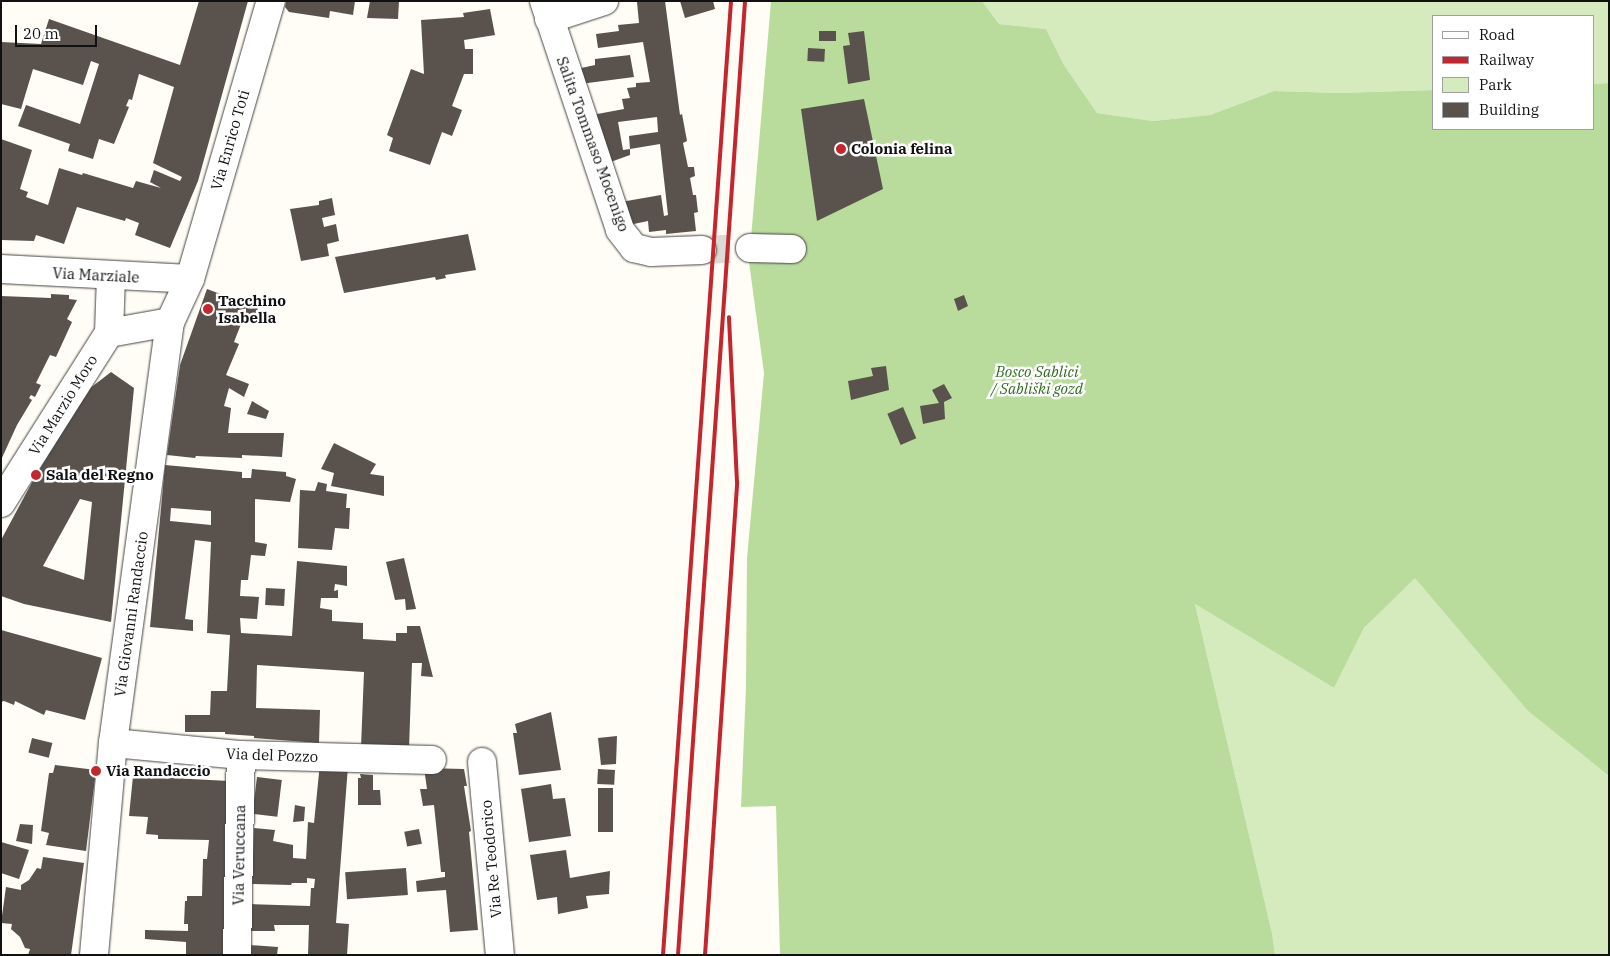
<!DOCTYPE html>
<meta charset="utf-8">
<style>
body{margin:0}
#map{position:relative;width:1610px;height:956px;overflow:hidden;background:#fffdf5;font-family:"IBM Plex Serif",serif}
div>[style]{position:absolute}
.green>*{inset:0;background:#d5ebbd}
.forest>*{inset:0;background:#b9dc9c}
.building>*{inset:0;background:#5a524d;transform-origin:0 0}
.minor-tunnel>*{height:28px;margin-top:-14px;transform-origin:0;background:repeating-linear-gradient(90deg,#dbdad3 0 28px,transparent 0 42px)}
.roads{filter:drop-shadow(0 0 1px #444) drop-shadow(0 0 1px #444)}
.minor>*{height:28px;margin:-14px;padding:0 14px;transform-origin:14px;border-radius:14px;background:#fff}
.rail>*{height:4px;margin:-2px;padding:0 2px;transform-origin:2px;border-radius:2px;background:#c4262e}
.dots>*{width:14px;height:14px;translate:-50% -50%;box-sizing:border-box;border:2px solid #fff;border-radius:50%}
span{translate:-50% -50%;white-space:nowrap;text-align:center;line-height:1.15;-webkit-text-stroke:5px #fff;paint-order:stroke}
.street-label{font-size:15px;color:#111}
.poi-label{font-size:15px;color:#111;font-weight:700}
.left{translate:0 -50%;text-align:left}
.park-label{font-size:15px;color:#2f6b1f;font-style:italic}
.frame{position:absolute;inset:0;border:2px solid #111;pointer-events:none}
.legend{position:absolute;left:1432px;top:15px;width:162px;height:115px;box-sizing:border-box;background:#fff;border:1px solid #a0a0a0;margin:0;padding:6px 9px;list-style:none;font-size:15px;color:#111}
.legend li{display:flex;align-items:center;gap:10px;height:25px}
.legend b{width:25px;border:1px solid #a0a0a0}
.scale{position:absolute;left:15px;top:25px;width:82px;height:22px;box-sizing:border-box;border:2px solid #111;border-top:0;padding-left:6px;font-size:15px;line-height:18px;white-space:nowrap;color:#111;-webkit-text-stroke:4px #fff;paint-order:stroke}
</style>
<div id="map">
<div class="green">
<i style="clip-path:polygon(982px 1px,1609px 1px,1609px 83px,1594px 84px,1594px 16px,1434px 16px,1434px 90px,1340px 93px,1274px 91px,1210px 115px,1153px 121px,1097px 113px,1064px 65px,1046px 29px,999px 24px)"></i>
<i style="clip-path:polygon(1415px 577px,1528px 711px,1609px 776px,1609px 955px,1275px 955px,1272px 933px,1195px 604px,1334px 688px,1364px 628px)"></i>
</div>
<div class="forest">
<i style="clip-path:polygon(771px 1px,982px 1px,999px 24px,1046px 29px,1064px 65px,1097px 113px,1153px 121px,1210px 115px,1274px 91px,1340px 93px,1434px 90px,1434px 129px,1594px 129px,1594px 84px,1609px 83px,1609px 776px,1528px 711px,1415px 578px,1364px 628px,1334px 688px,1195px 604px,1272px 933px,1275px 955px,780px 955px,776px 806px,741px 807px,746px 687px,747px 558px,764px 373px,749px 262px)"></i>
</div>
<div class="building">
<i style="clip-path:polygon(199px 1px,248px 1px,198px 181px,170px 248px,135px 235px,139px 223px,126px 218px,125px 221px,77px 207px,64px 244px,36px 235px,34px 241px,1px 240px,1px 139px,32px 150px,20px 189px,28px 192px,26px 197px,48px 205px,59px 168px,82px 175px,83px 173px,133px 188px,136px 181px,161px 188px,150px 182px,154px 170px,180px 181px,182px 177px,153px 163px,174px 87px,139px 74px,132px 100px,129px 99px,126px 106px,129px 107px,114px 144px,99px 139px,93px 159px,68px 151px,70px 144px,18px 126px,26px 105px,80px 124px,99px 64px,91px 61px,83px 85px,33px 69px,21px 109px,1px 104px,1px 42px,41px 44px,49px 19px,180px 65px)"></i>
<i style="clip-path:polygon(286px 1px,355px 1px,353px 15px,330px 11px,329px 18px,289px 12px,285px 7px)"></i>
<i style="clip-path:polygon(370px 1px,399px 1px,398px 19px,367px 18px)"></i>
<i style="clip-path:polygon(665px 1px,680px 115px,682px 114px,687px 141px,683px 143px,688px 167px,694px 167px,695px 176px,690px 178px,693px 195px,696px 195px,698px 212px,694px 213px,696px 231px,666px 234px,666px 230px,649px 232px,648px 221px,624px 226px,615px 203px,661px 195px,664px 216px,668px 215px,660px 144px,630px 149px,629px 136px,658px 132px,657px 117px,618px 122px,623px 150px,630px 149px,630px 155px,605px 164px,592px 115px,624px 109px,622px 99px,630px 98px,627px 88px,636px 87px,636px 83px,650px 82px,643px 42px,598px 48px,596px 34px,619px 31px,618px 25px,639px 23px,637px 2px)"></i>
<i style="clip-path:polygon(680px 1px,713px 1px,715px 9px,685px 18px)"></i>
<i style="clip-path:polygon(490px 9px,495px 35px,464px 40px,465px 49px,473px 49px,473px 74px,464px 74px,452px 106px,462px 110px,452px 136px,442px 132px,430px 165px,389px 151px,393px 138px,387px 135px,411px 69px,424px 74px,421px 20px,464px 17px,463px 13px)"></i>
<i style="left:819px;top:31px;width:17px;height:10px"></i>
<i style="clip-path:polygon(864px 31px,870px 80px,848px 84px,843px 46px,850px 45px,848px 33px)"></i>
<i style="left:808px;top:48px;width:17px;height:13px;rotate:3deg"></i>
<i style="clip-path:polygon(630px 55px,634px 77px,580px 84px,577px 69px,595px 65px,595px 59px)"></i>
<i style="clip-path:polygon(864px 99px,883px 189px,817px 221px,801px 109px)"></i>
<i style="clip-path:polygon(332px 198px,335px 215px,322px 218px,324px 227px,336px 224px,339px 241px,327px 244px,329px 256px,301px 261px,290px 209px,319px 205px,319px 201px)"></i>
<i style="clip-path:polygon(468px 234px,476px 270px,445px 275px,446px 278px,436px 280px,435px 277px,344px 293px,335px 257px)"></i>
<i style="clip-path:polygon(207px 289px,258px 308px,253px 323px,243px 319px,234px 342px,239px 344px,226px 375px,249px 384px,244px 397px,229px 388px,224px 406px,231px 408px,228px 433px,284px 433px,282px 457px,242px 455px,242px 458px,196px 456px,195px 458px,167px 455px,180px 365px)"></i>
<i style="clip-path:polygon(51px 294px,69px 295px,69px 299px,77px 300px,67px 319px,72px 322px,56px 357px,50px 355px,36px 383px,41px 385px,35px 397px,31px 395px,29px 398px,32px 400px,17px 425px,1px 460px,1px 296px,51px 298px)"></i>
<i style="clip-path:polygon(964px 295px,968px 306px,958px 311px,954px 299px)"></i>
<i style="clip-path:polygon(886px 366px,889px 390px,851px 400px,848px 381px,873px 376px,871px 368px)"></i>
<i style="clip-path:polygon(evenodd,111px 372px,134px 388px,111px 622px,24px 604px,1px 596px,1px 540px,36px 475px,89px 389px,111px 372px,80px 499px,92px 502px,84px 580px,43px 566px,80px 499px)"></i>
<i style="clip-path:polygon(944px 384px,952px 398px,944px 402px,945px 419px,923px 424px,920px 406px,939px 403px,932px 390px)"></i>
<i style="clip-path:polygon(252px 401px,269px 411px,266px 419px,247px 414px)"></i>
<i style="left:903px;top:407px;width:34px;height:17px;rotate:67deg"></i>
<i style="clip-path:polygon(334px 443px,376px 464px,370px 474px,384px 476px,384px 496px,331px 486px,334px 473px,321px 469px)"></i>
<i style="clip-path:polygon(evenodd,165px 465px,242px 472px,242px 478px,251px 478px,252px 469px,286px 472px,286px 476px,296px 479px,290px 502px,255px 499px,255px 542px,267px 544px,265px 556px,251px 555px,248px 580px,241px 580px,240px 596px,259px 597px,257px 619px,240px 618px,241px 633px,292px 636px,297px 561px,347px 566px,347px 586px,335px 584px,334px 591px,338px 590px,338px 598px,321px 598px,320px 608px,332px 610px,332px 621px,363px 623px,363px 639px,396px 641px,396px 633px,407px 633px,407px 626px,420px 626px,433px 677px,421px 676px,422px 663px,412px 663px,409px 749px,361px 747px,364px 672px,257px 665px,256px 708px,320px 710px,319px 743px,254px 738px,254px 736px,225px 734px,225px 732px,185px 732px,185px 715px,210px 715px,211px 691px,227px 691px,230px 635px,207px 633px,211px 542px,195px 540px,185px 619px,193px 620px,193px 631px,150px 627px,165px 465px,171px 508px,211px 511px,211px 525px,170px 521px,171px 508px)"></i>
<i style="clip-path:polygon(318px 482px,327px 484px,326px 491px,347px 494px,346px 508px,350px 508px,349px 529px,335px 528px,332px 550px,298px 548px,300px 490px,315px 491px)"></i>
<i style="clip-path:polygon(404px 558px,416px 609px,406px 610px,405px 599px,395px 600px,386px 562px)"></i>
<i style="left:266px;top:588px;width:19px;height:17px;rotate:3deg"></i>
<i style="clip-path:polygon(1px 630px,102px 658px,85px 720px,46px 710px,44px 715px,15px 701px,14px 705px,4px 701px,1px 702px)"></i>
<i style="clip-path:polygon(551px 712px,561px 770px,519px 775px,513px 733px,517px 733px,515px 724px)"></i>
<i style="clip-path:polygon(617px 736px,616px 764px,601px 765px,598px 738px)"></i>
<i style="left:32px;top:738px;width:21px;height:15px;rotate:14deg"></i>
<i style="clip-path:polygon(320px 763px,348px 766px,336px 923px,349px 924px,347px 955px,308px 955px,309px 925px,274px 925px,275px 931px,251px 931px,250px 904px,310px 906px,311px 888px,314px 888px,315px 879px,307px 878px,307px 883px,292px 883px,291px 885px,252px 884px,254px 828px,275px 830px,273px 841px,293px 845px,293px 858px,306px 859px,308px 822px,314px 823px)"></i>
<i style="clip-path:polygon(55px 765px,96px 770px,86px 851px,46px 845px,49px 833px,41px 831px,49px 773px,53px 773px)"></i>
<i style="clip-path:polygon(424px 768px,464px 769px,467px 786px,464px 786px,471px 831px,469px 832px,478px 930px,450px 932px,446px 890px,417px 892px,416px 881px,445px 877px,445px 872px,441px 872px,434px 805px,423px 806px,420px 789px,427px 789px)"></i>
<i style="left:598px;top:769px;width:17px;height:15px;rotate:3deg"></i>
<i style="clip-path:polygon(360px 774px,373px 775px,373px 790px,380px 790px,381px 805px,358px 805px,358px 778px,361px 778px)"></i>
<i style="clip-path:polygon(133px 776px,229px 781px,228px 955px,186px 955px,186px 942px,145px 939px,145px 930px,188px 931px,188px 924px,184px 924px,185px 901px,187px 901px,187px 896px,202px 896px,203px 859px,207px 859px,209px 840px,158px 839px,158px 835px,146px 834px,148px 817px,129px 816px)"></i>
<i style="left:257px;top:777px;width:25px;height:37px;rotate:7deg"></i>
<i style="clip-path:polygon(551px 784px,553px 799px,565px 798px,571px 836px,529px 842px,521px 789px)"></i>
<i style="left:598px;top:788px;width:15px;height:44px"></i>
<i style="clip-path:polygon(295px 805px,305px 807px,304px 821px,293px 822px)"></i>
<i style="clip-path:polygon(20px 824px,33px 825px,32px 844px,16px 841px)"></i>
<i style="left:419px;top:829px;width:15px;height:15px;rotate:79deg"></i>
<i style="clip-path:polygon(1px 842px,29px 850px,19px 879px,1px 873px)"></i>
<i style="clip-path:polygon(566px 850px,570px 878px,610px 871px,609px 894px,586px 896px,588px 908px,558px 914px,557px 897px,537px 900px,530px 855px)"></i>
<i style="clip-path:polygon(43px 857px,84px 863px,71px 955px,28px 955px,30px 949px,25px 948px,20px 937px,11px 929px,12px 924px,1px 923px,6px 887px,21px 890px,21px 885px,29px 880px,37px 868px,41px 869px)"></i>
<i style="left:406px;top:868px;width:27px;height:61px;rotate:86deg"></i>
<i style="clip-path:polygon(249px 945px,278px 947px,277px 955px,248px 955px)"></i>
</div>
<div class="minor-tunnel">
<i style="left:702px;top:250px;width:48px;rotate:-2.4deg"></i>
</div>
<div class="roads">
<div class="minor">
<i style="left:544px;top:1px;width:241px;rotate:71.6deg"></i>
<i style="left:620px;top:230px;width:23px;rotate:52deg"></i>
<i style="left:634px;top:248px;width:17px;rotate:13deg"></i>
<i style="left:651px;top:252px;width:51px;rotate:-2.2deg"></i>
<i style="left:549px;top:19px;width:58px;rotate:-18.1deg"></i>
<i style="left:750px;top:248px;width:42px;rotate:1.4deg"></i>
<i style="left:1px;top:269px;width:189px;rotate:3deg"></i>
<i style="left:109px;top:333px;width:57px;rotate:-88deg"></i>
<i style="left:1px;top:503px;width:201px;rotate:-57.6deg"></i>
<i style="left:109px;top:333px;width:62px;rotate:-10.2deg"></i>
<i style="left:113px;top:743px;width:129px;rotate:5.4deg"></i>
<i style="left:241px;top:755px;width:191px;rotate:1.5deg"></i>
<i style="left:482px;top:762px;width:194px;rotate:84.7deg"></i>
<i style="left:94px;top:955px;width:213px;rotate:-84.9deg"></i>
<i style="left:113px;top:743px;width:425px;rotate:-82.3deg"></i>
<i style="left:170px;top:322px;width:47px;rotate:-65.1deg"></i>
<i style="left:190px;top:279px;width:290px;rotate:-73.8deg"></i>
<i style="left:237px;top:955px;width:200px;rotate:-88.9deg"></i>
</div>
</div>
<div class="rail">
<i style="left:663px;top:955px;width:956px;rotate:-85.92deg"></i>
<i style="left:678px;top:955px;width:956px;rotate:-85.98deg"></i>
<i style="left:705px;top:955px;width:474px;rotate:-86.1deg"></i>
<i style="left:737px;top:482px;width:165px;rotate:-92.8deg"></i>
</div>
<div class="dots">
<i style="left:841px;top:149px;background:#c4262e"></i>
<i style="left:208px;top:309px;background:#c4262e"></i>
<i style="left:36px;top:475px;background:#c4262e"></i>
<i style="left:96px;top:771px;background:#c4262e"></i>
</div>
<div class="street-label">
<span style="left:230px;top:140px;rotate:-74deg">Via Enrico Toti</span>
<span style="left:593px;top:144px;rotate:70deg">Salita Tommaso Mocenigo</span>
<span style="left:96px;top:275px;rotate:3deg">Via Marziale</span>
<span style="left:63px;top:405px;rotate:-58deg">Via Marzio Moro</span>
<span style="left:131px;top:614px;rotate:-82deg">Via Giovanni Randaccio</span>
<span style="left:272px;top:755px;rotate:2deg">Via del Pozzo</span>
<span style="left:239px;top:855px;rotate:-89deg">Via Veruccana</span>
<span style="left:491px;top:859px;rotate:-95deg">Via Re Teodorico</span>
</div>
<div class="poi-label">
<span class="left" style="left:851px;top:149px">Colonia felina</span>
<span class="left" style="left:218px;top:309px">Tacchino<br>Isabella</span>
<span class="left" style="left:46px;top:475px">Sala del Regno</span>
<span class="left" style="left:106px;top:771px">Via Randaccio</span>
</div>
<div class="park-label">
<span style="left:1037px;top:380px">Bosco Sablici<br>/ Sabliški gozd</span>
</div>
<div class="frame"></div>
<ul class="legend">
<li><b style="height:6px;background:#fff"></b>Road</li>
<li><b style="height:6px;background:#c4262e"></b>Railway</li>
<li><b style="height:14px;background:#d5ebbd"></b>Park</li>
<li><b style="height:14px;background:#5a524d"></b>Building</li>
</ul>
<div class="scale">20 m</div>
</div>
